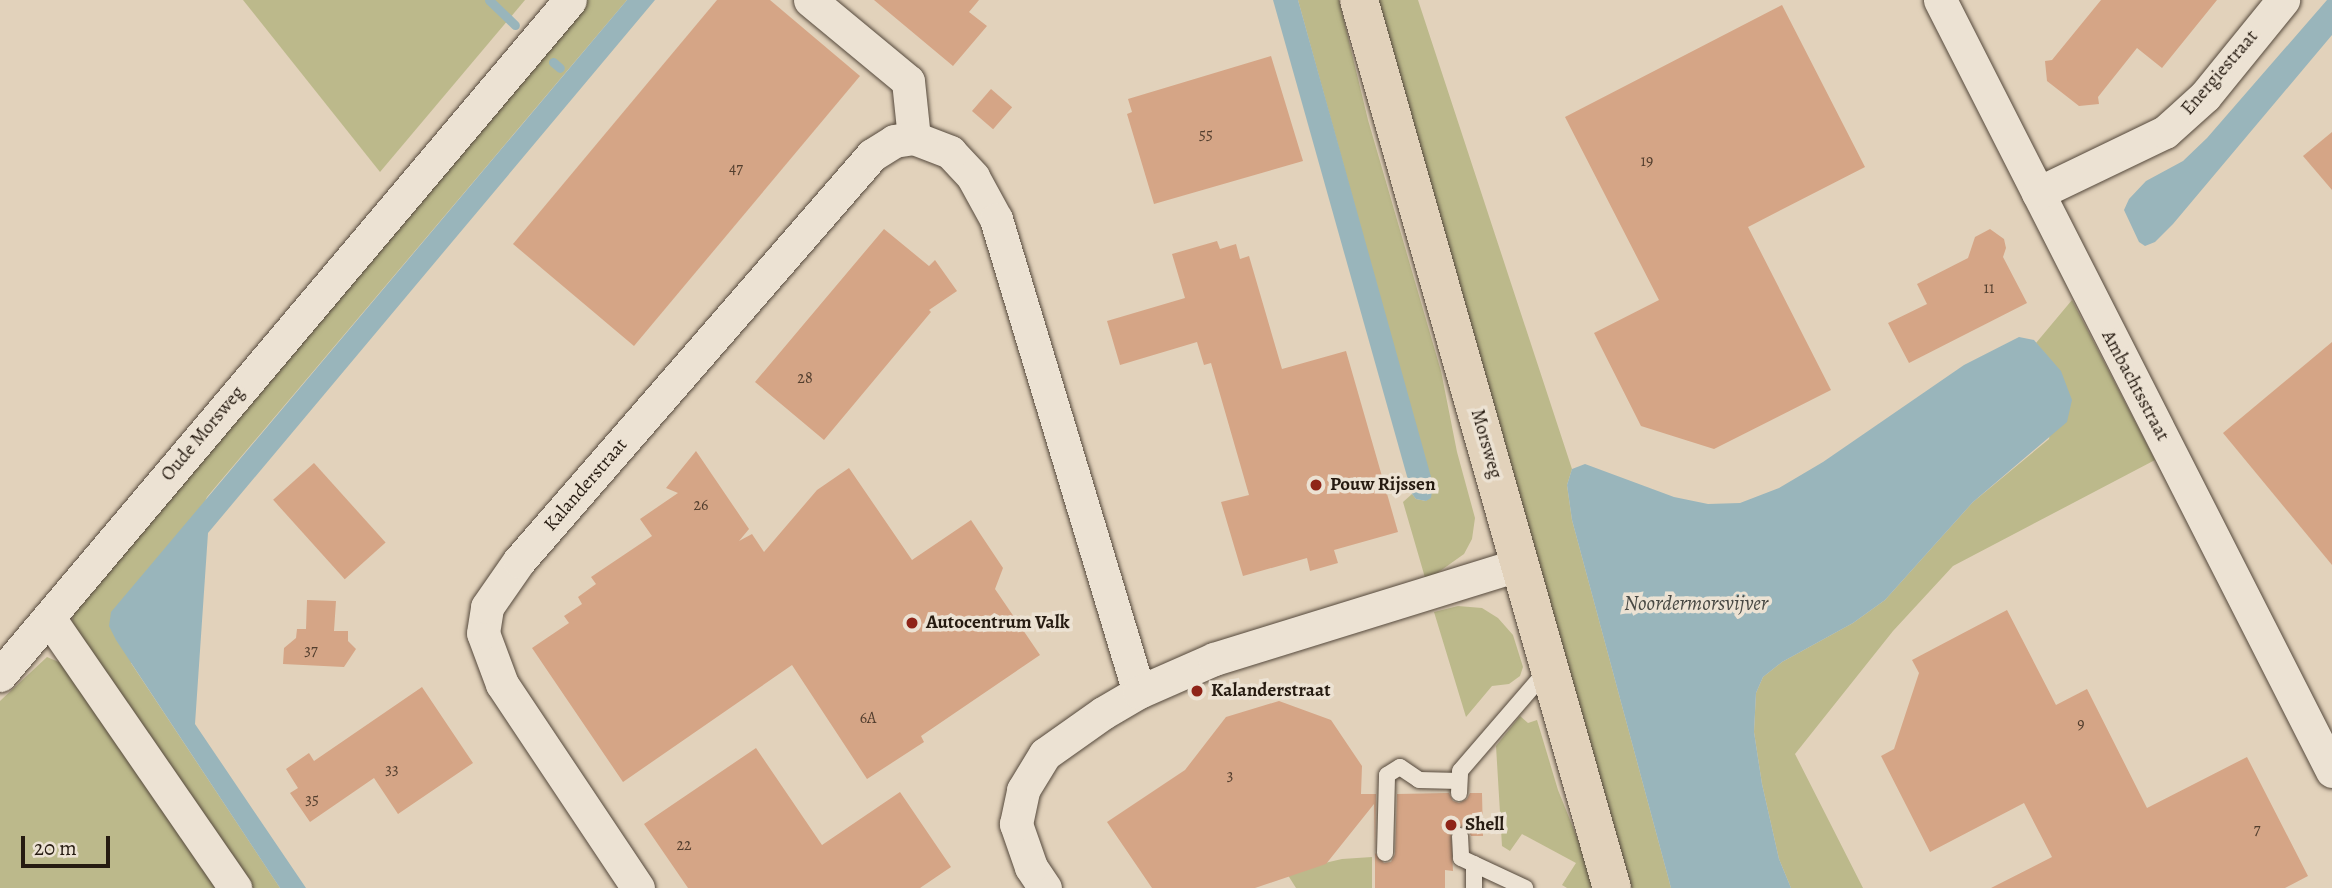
<!DOCTYPE html>
<style>
body{margin:0}
#map{position:relative;width:2332px;height:888px;overflow:hidden;background:#e2d2bb;font-family:Alegreya,serif}
div>[style]{position:absolute}
.green>*{inset:0;background:#bcb98b}
.water>*{inset:0;background:#99b5bb}
.stream>*{height:9px;margin:-4.5px;padding:0 4.5px;transform-origin:4.5px;border-radius:4.5px;background:#99b5bb}
.building>*{inset:0;background:#d5a586;transform-origin:0 0}
.roads{filter:drop-shadow(0 0 2px #55493c) drop-shadow(0 0 2px #55493c)}
.service>*{height:16px;margin:-8px;padding:0 8px;transform-origin:8px;border-radius:8px;background:#ece2d3}
.minor>*{height:33px;margin:-16.5px;padding:0 16.5px;transform-origin:16.5px;border-radius:16.5px;background:#ece2d3}
.primary>*{height:38px;margin:-19px;padding:0 19px;transform-origin:19px;border-radius:19px;background:#e2d2bb}
.dots>*{width:19px;height:19px;translate:-50% -50%;box-sizing:border-box;border:4px solid #ece2d3;border-radius:50%}
span{translate:-50% -50%;white-space:nowrap;text-align:center;line-height:1.15;-webkit-text-stroke:7px #ece2d3;paint-order:stroke}
.number-label{font-size:16px;color:#523e2e}
.number-label span{-webkit-text-stroke-width:0}
.street-label{font-size:19px;color:#261b11}
.poi-label{font-size:19px;color:#261b11;font-weight:700}
.left{translate:0 -50%;text-align:left}
.water-label{font-size:21px;color:#484944;font-style:italic}
.scale{position:absolute;left:21px;top:836px;width:89px;height:32px;box-sizing:border-box;border:4px solid #261b11;border-top:0;padding-left:9px;font-size:21px;line-height:24px;white-space:nowrap;color:#261b11;-webkit-text-stroke:5px #ece2d3;paint-order:stroke}
</style>
<div id="map">
<div class="green">
<i style="clip-path:polygon(243px 0,525px 0,380px 172px)"></i>
<i style="clip-path:polygon(582px 0,627px 0,207px 497px,131px 663px,280px 888px,243px 888px,72px 623px,75px 604px)"></i>
<i style="clip-path:polygon(1298px 0,1339px 0,1368px 120px,1441px 371px,1457px 452px,1475px 518px,1472px 539px,1464px 554px,1426px 581px,1403px 502px,1412px 494px,1416px 499px,1426px 501px,1433px 490px)"></i>
<i style="clip-path:polygon(1371px 0,1418px 0,1572px 469px,1567px 485px,1572px 520px,1671px 888px,1622px 888px)"></i>
<i style="clip-path:polygon(2072px 300px,2155px 460px,1953px 566px,1893px 631px,1795px 754px,1863px 888px,1791px 888px,1779px 859px,1762px 784px,1754px 732px,1756px 693px,1763px 677px,1782px 662px,1853px 623px,1885px 600px,1973px 502px,2049px 439px,2060px 371px,2036px 343px)"></i>
<i style="clip-path:polygon(1458px 606px,1482px 608px,1498px 618px,1513px 635px,1523px 667px,1520px 676px,1509px 684px,1492px 686px,1466px 717px,1434px 612px)"></i>
<i style="clip-path:polygon(47px 657px,61px 663px,219px 888px,0 888px,0 701px)"></i>
<i style="clip-path:polygon(1520px 716px,1528px 723px,1537px 720px,1558px 790px,1585px 857px,1592px 887px,1589px 888px,1567px 888px,1562px 885px,1576px 863px,1522px 834px,1510px 851px,1502px 846px,1496px 746px)"></i>
<i style="clip-path:polygon(1372px 857px,1372px 888px,1296px 888px,1286px 872px,1342px 859px)"></i>
</div>
<div class="water">
<i style="clip-path:polygon(627px 0,655px 0,208px 533px,195px 724px,306px 888px,280px 888px,116px 640px,109px 626px,111px 612px)"></i>
<i style="clip-path:polygon(1273px 0,1298px 0,1433px 484px,1431px 498px,1426px 501px,1416px 499px,1412px 494px)"></i>
<i style="clip-path:polygon(2327px 0,2332px 0,2332px 35px,2173px 224px,2155px 242px,2145px 246px,2139px 242px,2124px 210px,2129px 199px,2146px 181px,2183px 161px,2207px 138px)"></i>
<i style="clip-path:polygon(2019px 337px,2034px 340px,2061px 371px,2072px 400px,2067px 422px,1973px 502px,1885px 600px,1853px 623px,1782px 662px,1763px 677px,1756px 693px,1754px 732px,1762px 784px,1779px 859px,1791px 888px,1671px 888px,1572px 520px,1567px 485px,1572px 469px,1585px 464px,1674px 497px,1708px 504px,1740px 503px,1779px 488px,1823px 462px,1964px 365px)"></i>
</div>
<div class="stream">
<i style="left:489px;top:0;width:36px;rotate:44deg"></i>
<i style="left:553px;top:62px;width:9px;rotate:41deg"></i>
</div>
<div class="building">
<i style="clip-path:polygon(717px 0,770px 0,860px 76px,634px 346px,513px 244px)"></i>
<i style="clip-path:polygon(874px 0,979px 0,969px 12px,987px 26px,953px 66px)"></i>
<i style="clip-path:polygon(2101px 0,2217px 0,2162px 68px,2137px 48px,2098px 97px,2099px 104px,2079px 106px,2047px 81px,2045px 61px,2052px 60px)"></i>
<i style="clip-path:polygon(1782px 5px,1865px 167px,1748px 227px,1831px 390px,1714px 449px,1641px 426px,1594px 333px,1659px 300px,1565px 117px)"></i>
<i style="clip-path:polygon(1271px 56px,1303px 161px,1154px 204px,1127px 114px,1132px 112px,1128px 99px)"></i>
<i style="left:991px;top:89px;width:28px;height:29px;rotate:41deg"></i>
<i style="clip-path:polygon(2332px 132px,2332px 190px,2303px 156px)"></i>
<i style="clip-path:polygon(884px 229px,929px 266px,935px 260px,957px 291px,929px 310px,931px 312px,824px 440px,755px 382px)"></i>
<i style="clip-path:polygon(1990px 229px,2004px 239px,2006px 248px,2003px 257px,2027px 303px,1909px 363px,1888px 323px,1927px 304px,1917px 284px,1968px 258px,1975px 237px)"></i>
<i style="clip-path:polygon(1217px 241px,1220px 249px,1236px 244px,1240px 259px,1249px 256px,1282px 369px,1346px 351px,1398px 532px,1334px 550px,1338px 563px,1310px 571px,1307px 558px,1243px 576px,1221px 502px,1249px 495px,1211px 363px,1204px 365px,1197px 342px,1120px 365px,1107px 321px,1185px 298px,1172px 254px)"></i>
<i style="clip-path:polygon(2332px 342px,2332px 565px,2223px 433px)"></i>
<i style="clip-path:polygon(696px 451px,749px 529px,739px 541px,752px 534px,764px 552px,817px 490px,849px 468px,912px 560px,971px 520px,1003px 568px,995px 589px,1040px 655px,921px 736px,924px 742px,867px 779px,792px 665px,623px 782px,532px 648px,569px 623px,564px 616px,582px 604px,578px 597px,596px 584px,591px 577px,652px 536px,640px 519px,678px 493px,666px 488px)"></i>
<i style="left:314px;top:463px;width:107px;height:55px;rotate:48deg"></i>
<i style="clip-path:polygon(307px 600px,336px 601px,334px 631px,348px 631px,348px 641px,356px 649px,344px 667px,283px 664px,284px 648px,296px 638px,297px 629px,306px 629px)"></i>
<i style="clip-path:polygon(2007px 610px,2056px 705px,2087px 689px,2147px 808px,2247px 757px,2308px 876px,2285px 888px,1991px 888px,2052px 857px,2024px 803px,1930px 852px,1881px 756px,1894px 749px,1919px 673px,1912px 660px)"></i>
<i style="clip-path:polygon(422px 687px,473px 763px,398px 814px,374px 778px,310px 822px,290px 793px,298px 788px,286px 769px,309px 753px,314px 761px)"></i>
<i style="clip-path:polygon(1279px 701px,1331px 720px,1362px 766px,1361px 794px,1376px 794px,1375px 851px,1374px 804px,1326px 864px,1255px 888px,1152px 888px,1107px 822px,1185px 770px,1226px 717px)"></i>
<i style="clip-path:polygon(756px 748px,822px 845px,900px 792px,951px 867px,920px 888px,688px 888px,644px 824px)"></i>
<i style="clip-path:polygon(1449px 793px,1453px 801px,1459px 803px,1467px 799px,1470px 793px,1482px 793px,1483px 836px,1471px 836px,1468px 830px,1460px 826px,1451px 831px,1453px 871px,1445px 870px,1445px 888px,1375px 888px,1375px 853px,1384px 863px,1391px 862px,1395px 854px,1397px 794px)"></i>
</div>
<div class="roads">
<div class="service">
<i style="left:1459px;top:793px;width:22px;rotate:-87deg"></i>
<i style="left:1460px;top:771px;width:136px;rotate:-49.2deg"></i>
<i style="left:1460px;top:836px;width:22px;rotate:87deg"></i>
<i style="left:1461px;top:858px;width:71px;rotate:25.1deg"></i>
<i style="left:1385px;top:853px;width:78px;rotate:-88.5deg"></i>
<i style="left:1387px;top:775px;width:15px;rotate:-32deg"></i>
<i style="left:1400px;top:767px;width:23px;rotate:34deg"></i>
<i style="left:1419px;top:780px;width:40px;rotate:1.4deg"></i>
<i style="left:1474px;top:864px;width:24px;rotate:90deg"></i>
</div>
<div class="minor">
<i style="left:810px;top:0;width:127px;rotate:39.6deg"></i>
<i style="left:908px;top:81px;width:57px;rotate:84deg"></i>
<i style="left:1940px;top:0;width:865px;rotate:63.05deg"></i>
<i style="left:2038px;top:193px;width:141px;rotate:-25.7deg"></i>
<i style="left:2165px;top:132px;width:54px;rotate:-42deg"></i>
<i style="left:2205px;top:96px;width:124px;rotate:-50.9deg"></i>
<i style="left:49px;top:618px;width:328px;rotate:55.4deg"></i>
<i style="left:0;top:675px;width:883px;rotate:-49.82deg"></i>
<i style="left:638px;top:888px;width:245px;rotate:-123.7deg"></i>
<i style="left:502px;top:684px;width:54px;rotate:-110.4deg"></i>
<i style="left:483px;top:633px;width:26px;rotate:-81deg"></i>
<i style="left:487px;top:607px;width:56px;rotate:-55.2deg"></i>
<i style="left:519px;top:561px;width:538px;rotate:-48.99deg"></i>
<i style="left:872px;top:155px;width:26px;rotate:-32deg"></i>
<i style="left:894px;top:141px;width:20px;rotate:-9deg"></i>
<i style="left:914px;top:138px;width:39px;rotate:21deg"></i>
<i style="left:950px;top:152px;width:34px;rotate:47deg"></i>
<i style="left:973px;top:177px;width:48px;rotate:61.3deg"></i>
<i style="left:996px;top:219px;width:494px;rotate:73.2deg"></i>
<i style="left:1045px;top:888px;width:25px;rotate:-124deg"></i>
<i style="left:1031px;top:867px;width:46px;rotate:-109.2deg"></i>
<i style="left:1016px;top:824px;width:35px;rotate:-78deg"></i>
<i style="left:1023px;top:790px;width:42px;rotate:-58.6deg"></i>
<i style="left:1045px;top:754px;width:71px;rotate:-35.3deg"></i>
<i style="left:1103px;top:713px;width:42px;rotate:-30.3deg"></i>
<i style="left:1139px;top:692px;width:82px;rotate:-23.7deg"></i>
<i style="left:1214px;top:659px;width:320px;rotate:-17.2deg"></i>
</div>
<div class="primary">
<i style="left:1359px;top:0;width:923px;rotate:74.1deg"></i>
</div>
</div>
<div class="dots">
<i style="left:1316px;top:485px;background:#8f2418"></i>
<i style="left:912px;top:623px;background:#8f2418"></i>
<i style="left:1197px;top:691px;background:#8f2418"></i>
<i style="left:1451px;top:825px;background:#8f2418"></i>
</div>
<div class="number-label">
<span style="left:1206px;top:134px">55</span>
<span style="left:1647px;top:161px">19</span>
<span style="left:736px;top:168px">47</span>
<span style="left:1989px;top:288px">11</span>
<span style="left:805px;top:378px">28</span>
<span style="left:701px;top:505px">26</span>
<span style="left:311px;top:650px">37</span>
<span style="left:868px;top:718px">6A</span>
<span style="left:2081px;top:724px">9</span>
<span style="left:392px;top:769px">33</span>
<span style="left:1230px;top:775px">3</span>
<span style="left:312px;top:799px">35</span>
<span style="left:2257px;top:829px">7</span>
<span style="left:684px;top:845px">22</span>
</div>
<div class="street-label">
<span style="left:2220px;top:73px;rotate:-49deg">Energiestraat</span>
<span style="left:2135px;top:386px;rotate:62deg">Ambachtsstraat</span>
<span style="left:203px;top:434px;rotate:-50deg">Oude Morsweg</span>
<span style="left:1486px;top:444px;rotate:74deg">Morsweg</span>
<span style="left:586px;top:485px;rotate:-49deg">Kalanderstraat</span>
</div>
<div class="poi-label">
<span class="left" style="left:1330px;top:485px">Pouw Rijssen</span>
<span class="left" style="left:926px;top:623px">Autocentrum Valk</span>
<span class="left" style="left:1211px;top:691px">Kalanderstraat</span>
<span class="left" style="left:1465px;top:825px">Shell</span>
</div>
<div class="water-label">
<span style="left:1696px;top:603px">Noordermorsvijver</span>
</div>
<div class="scale">20 m</div>
</div>
